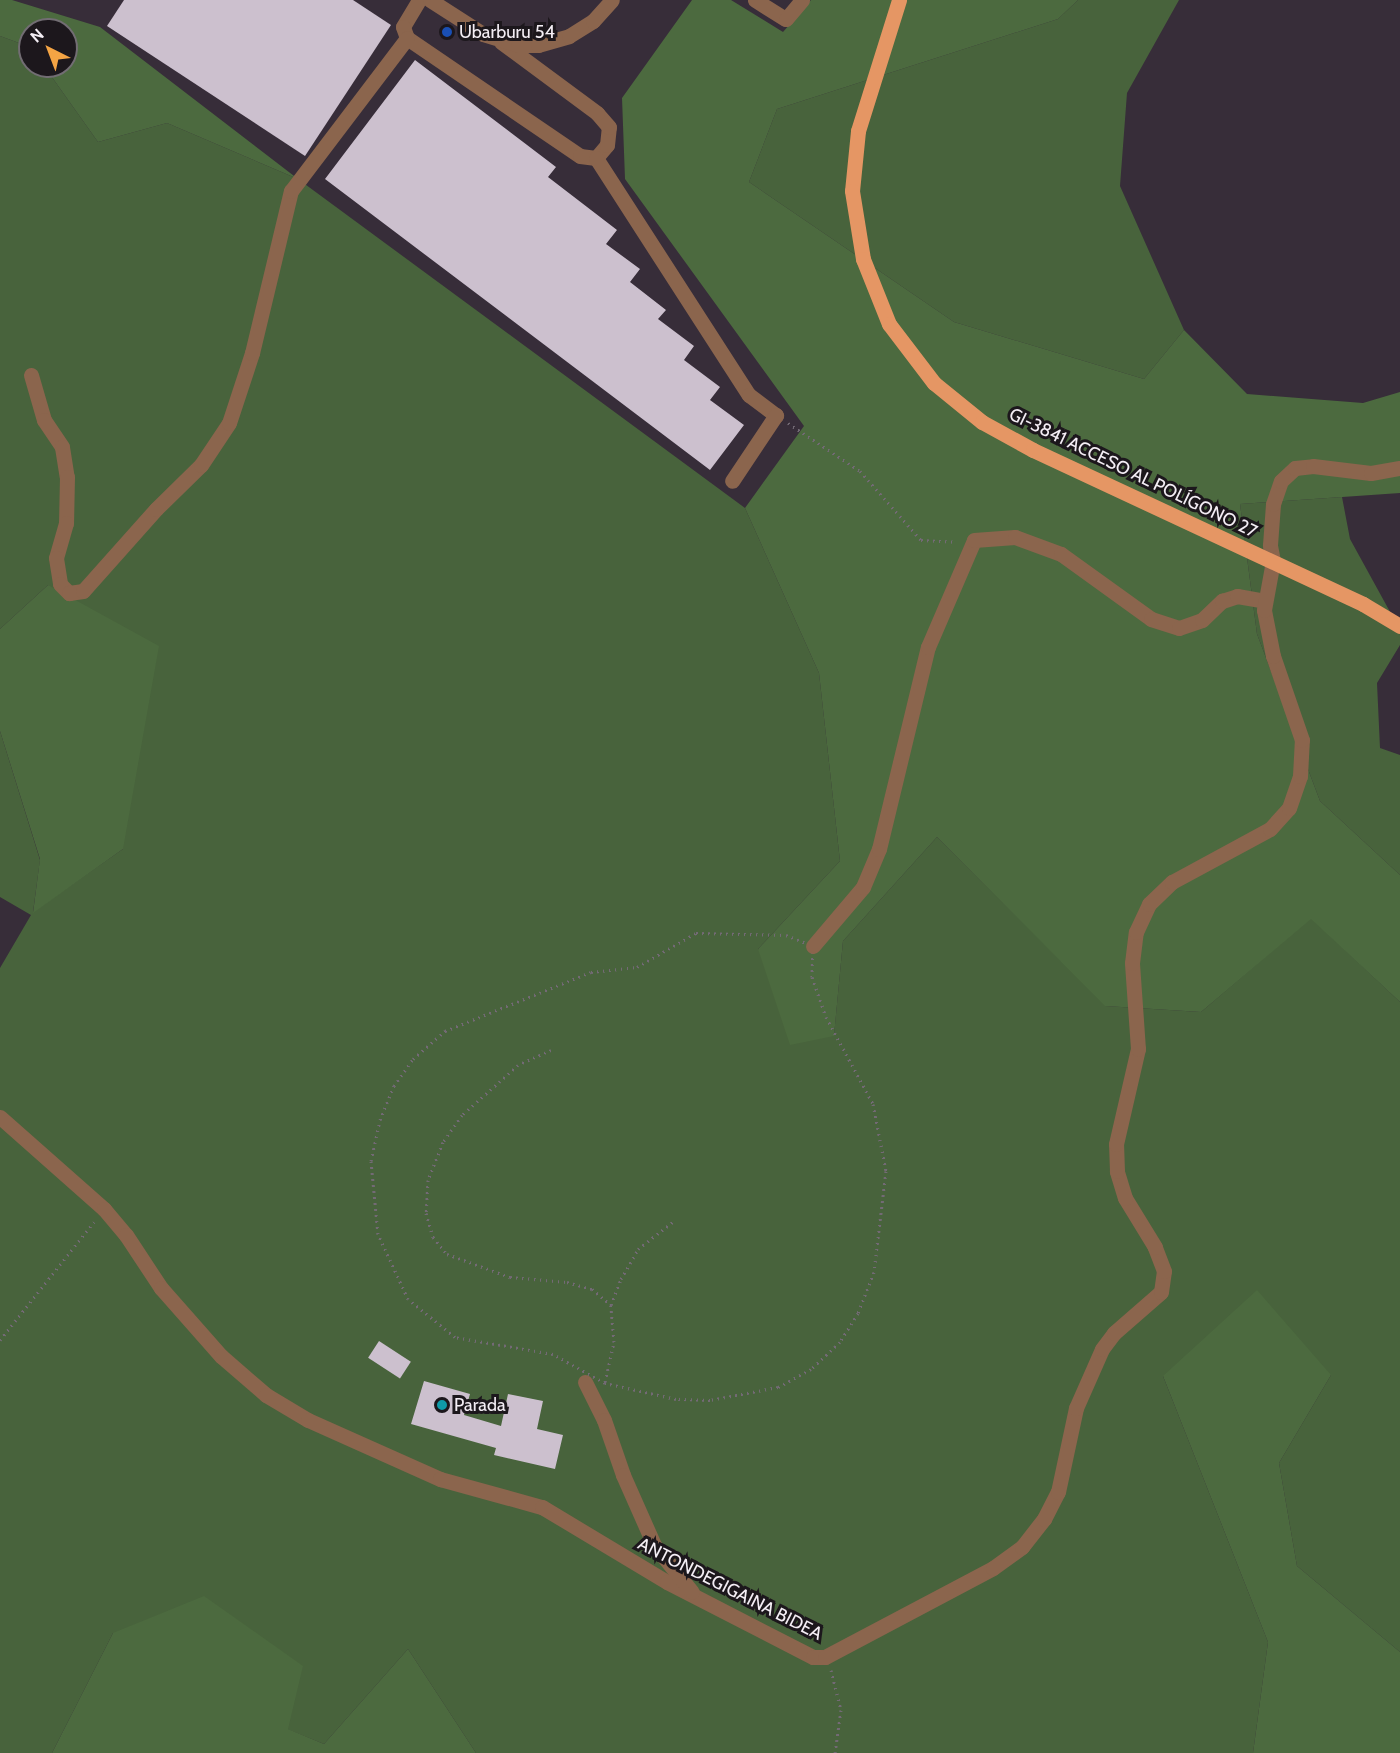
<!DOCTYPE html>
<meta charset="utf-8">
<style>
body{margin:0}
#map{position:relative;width:1400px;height:1753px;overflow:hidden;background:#372d39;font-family:Cabin,sans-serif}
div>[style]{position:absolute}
.green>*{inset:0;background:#48633c}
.forest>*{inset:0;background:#4c6a3f}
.building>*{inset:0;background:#ccc0ce;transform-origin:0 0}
.path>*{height:3px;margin-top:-1.5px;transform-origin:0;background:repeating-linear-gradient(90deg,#736a75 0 1.5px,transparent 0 6px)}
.minor>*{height:15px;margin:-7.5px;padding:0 7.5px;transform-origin:7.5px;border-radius:7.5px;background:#8b654d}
.major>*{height:15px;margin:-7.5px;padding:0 7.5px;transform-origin:7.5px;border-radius:7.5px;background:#e59664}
.dots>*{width:16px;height:16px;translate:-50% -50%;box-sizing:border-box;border:3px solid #1c171c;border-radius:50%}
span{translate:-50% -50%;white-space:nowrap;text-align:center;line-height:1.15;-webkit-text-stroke:6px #1c171c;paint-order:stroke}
.poi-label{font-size:18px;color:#f4eef5}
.left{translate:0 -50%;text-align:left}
.street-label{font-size:18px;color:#f4eef5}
.north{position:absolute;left:18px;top:18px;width:60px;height:60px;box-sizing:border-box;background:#1c171c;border:2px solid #726d73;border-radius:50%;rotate:318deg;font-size:16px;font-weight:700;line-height:24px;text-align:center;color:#f4eef5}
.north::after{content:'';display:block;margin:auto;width:21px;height:27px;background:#f4a444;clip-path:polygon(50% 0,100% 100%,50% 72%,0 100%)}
</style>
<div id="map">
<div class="green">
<i style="clip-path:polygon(1078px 0,1179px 0,1127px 93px,1120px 186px,1184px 330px,1144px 379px,954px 322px,749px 182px,777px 109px,1058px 19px)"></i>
<i style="clip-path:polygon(0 36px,30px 47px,30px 66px,44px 66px,98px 142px,167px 123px,298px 179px,745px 508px,819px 673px,840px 861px,758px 949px,834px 1035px,843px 941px,937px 837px,1106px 1006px,1201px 1012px,1311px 918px,1400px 1002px,1400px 1652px,1297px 1566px,1279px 1463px,1331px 1375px,1163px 1376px,1268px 1642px,1253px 1753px,476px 1753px,408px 1649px,324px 1744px,287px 1729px,113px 1633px,52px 1753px,0 1753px,0 968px,31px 915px,0 897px,0 731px,40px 860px,33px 912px,123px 849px,48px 585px,0 629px)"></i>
<i style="clip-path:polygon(1342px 497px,1350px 539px,1400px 630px,1400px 645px,1377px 683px,1380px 748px,1400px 755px,1400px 875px,1320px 801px,1257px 634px,1240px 504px)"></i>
</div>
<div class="forest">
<i style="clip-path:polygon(0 0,12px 0,100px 27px,298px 179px,167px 123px,98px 142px,44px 66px,66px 66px,66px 30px,30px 30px,30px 47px,0 36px)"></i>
<i style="clip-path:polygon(692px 0,731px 0,783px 32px,811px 0,1078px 0,1058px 19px,777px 109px,749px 182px,954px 322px,1144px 379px,1184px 330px,1247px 394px,1363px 403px,1400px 392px,1400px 493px,1240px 504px,1257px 634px,1320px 801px,1400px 875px,1400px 1002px,1311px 919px,1201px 1012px,1105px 1006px,937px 837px,843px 941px,834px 1036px,790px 1045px,758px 949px,840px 861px,819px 673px,745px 508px,804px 426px,625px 179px,622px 98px)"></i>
<i style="clip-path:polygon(48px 585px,159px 646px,123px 849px,33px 913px,40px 859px,0 731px,0 629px)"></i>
<i style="clip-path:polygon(1257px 1290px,1331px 1375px,1279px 1463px,1297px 1566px,1400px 1652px,1400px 1753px,1253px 1753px,1268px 1642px,1163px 1376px)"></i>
<i style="clip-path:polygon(204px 1596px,303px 1666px,288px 1729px,324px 1744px,408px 1649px,476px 1753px,52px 1753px,113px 1633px)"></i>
</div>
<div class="building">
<i style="clip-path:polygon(124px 0,353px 0,391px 25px,305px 156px,107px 26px)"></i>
<i style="clip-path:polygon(415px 60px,556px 167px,548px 177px,617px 230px,606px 244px,640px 269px,630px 282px,666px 310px,658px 319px,694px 346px,684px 360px,720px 387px,710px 400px,744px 425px,710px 470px,325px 179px)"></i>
<i style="left:379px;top:1341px;width:38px;height:20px;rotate:33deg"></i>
<i style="clip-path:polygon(424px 1381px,470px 1394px,464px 1415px,501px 1426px,508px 1394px,543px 1401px,537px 1429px,563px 1435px,555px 1469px,494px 1455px,496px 1448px,411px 1424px)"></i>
</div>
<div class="path">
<i style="left:788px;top:423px;width:87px;rotate:33.7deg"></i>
<i style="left:860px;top:471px;width:92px;rotate:48.5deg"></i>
<i style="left:921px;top:540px;width:33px;rotate:3deg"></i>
<i style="left:696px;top:933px;width:90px;rotate:1.3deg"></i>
<i style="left:786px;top:935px;width:29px;rotate:22deg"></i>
<i style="left:813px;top:946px;width:31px;rotate:92deg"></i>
<i style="left:812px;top:977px;width:42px;rotate:70.7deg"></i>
<i style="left:826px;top:1017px;width:99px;rotate:61.6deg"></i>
<i style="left:873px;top:1104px;width:68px;rotate:79deg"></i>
<i style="left:886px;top:1171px;width:102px;rotate:96.8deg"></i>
<i style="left:874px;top:1272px;width:44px;rotate:111.3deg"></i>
<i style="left:858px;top:1313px;width:34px;rotate:122deg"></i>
<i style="left:840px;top:1342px;width:40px;rotate:137deg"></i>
<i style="left:811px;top:1369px;width:38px;rotate:151deg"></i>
<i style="left:778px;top:1387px;width:69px;rotate:169.2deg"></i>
<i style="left:710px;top:1400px;width:34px;rotate:-178deg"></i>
<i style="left:676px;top:1399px;width:73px;rotate:-167.3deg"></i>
<i style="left:605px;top:1383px;width:60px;rotate:-150.9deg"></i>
<i style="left:553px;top:1354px;width:99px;rotate:-170.2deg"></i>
<i style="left:455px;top:1337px;width:60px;rotate:-141deg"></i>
<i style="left:408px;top:1299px;width:72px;rotate:-114.8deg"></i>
<i style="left:378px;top:1234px;width:73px;rotate:-95.5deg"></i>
<i style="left:371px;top:1161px;width:42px;rotate:-77.6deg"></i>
<i style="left:380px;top:1120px;width:37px;rotate:-68deg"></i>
<i style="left:394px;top:1086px;width:33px;rotate:-55deg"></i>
<i style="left:413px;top:1059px;width:43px;rotate:-41.2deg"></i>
<i style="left:445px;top:1031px;width:157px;rotate:-22deg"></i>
<i style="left:591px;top:972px;width:46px;rotate:-6.2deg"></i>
<i style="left:637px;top:967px;width:68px;rotate:-30deg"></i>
<i style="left:551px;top:1050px;width:36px;rotate:156deg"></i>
<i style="left:518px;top:1065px;width:75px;rotate:138.2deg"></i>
<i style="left:462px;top:1115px;width:33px;rotate:125deg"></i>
<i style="left:443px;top:1142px;width:41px;rotate:111.5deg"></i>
<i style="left:428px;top:1180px;width:33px;rotate:93deg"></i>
<i style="left:426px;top:1213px;width:25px;rotate:74deg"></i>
<i style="left:433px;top:1237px;width:22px;rotate:51deg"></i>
<i style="left:447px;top:1254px;width:67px;rotate:20.1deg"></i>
<i style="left:510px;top:1277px;width:57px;rotate:5deg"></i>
<i style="left:567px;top:1282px;width:26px;rotate:16deg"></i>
<i style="left:592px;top:1289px;width:25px;rotate:40deg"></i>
<i style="left:0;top:1340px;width:151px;rotate:-51.5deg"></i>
<i style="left:605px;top:1382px;width:41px;rotate:-77.3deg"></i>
<i style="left:614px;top:1342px;width:37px;rotate:-95deg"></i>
<i style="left:611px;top:1305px;width:28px;rotate:-69deg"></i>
<i style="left:621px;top:1279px;width:34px;rotate:-60deg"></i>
<i style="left:638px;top:1249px;width:46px;rotate:-37.9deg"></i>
<i style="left:831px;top:1670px;width:41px;rotate:76deg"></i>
<i style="left:841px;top:1710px;width:43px;rotate:97.9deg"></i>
</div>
<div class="minor">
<i style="left:419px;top:0;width:31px;rotate:121deg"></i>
<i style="left:403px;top:27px;width:12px;rotate:70deg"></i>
<i style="left:407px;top:38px;width:209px;rotate:34.3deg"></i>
<i style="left:580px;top:156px;width:16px;rotate:7deg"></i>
<i style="left:596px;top:158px;width:17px;rotate:-50deg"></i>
<i style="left:607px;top:145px;width:18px;rotate:-84deg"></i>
<i style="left:609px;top:127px;width:18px;rotate:-131deg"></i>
<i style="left:597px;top:113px;width:119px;rotate:-143.5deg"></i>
<i style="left:430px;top:0;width:63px;rotate:32.7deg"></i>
<i style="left:483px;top:34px;width:37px;rotate:17deg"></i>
<i style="left:518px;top:45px;width:20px"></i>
<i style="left:538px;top:45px;width:32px;rotate:-16deg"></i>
<i style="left:569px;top:36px;width:28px;rotate:-32deg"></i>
<i style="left:593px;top:21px;width:28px;rotate:-48deg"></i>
<i style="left:755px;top:0;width:36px;rotate:32deg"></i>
<i style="left:786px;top:19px;width:25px;rotate:-50deg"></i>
<i style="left:596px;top:158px;width:282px;rotate:57.2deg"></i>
<i style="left:749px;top:395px;width:34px;rotate:37deg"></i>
<i style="left:776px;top:415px;width:79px;rotate:123.7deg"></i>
<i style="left:31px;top:375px;width:47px;rotate:73.9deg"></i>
<i style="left:44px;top:420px;width:32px;rotate:56deg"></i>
<i style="left:62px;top:447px;width:30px;rotate:81deg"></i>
<i style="left:67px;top:477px;width:46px;rotate:91.2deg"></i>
<i style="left:66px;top:523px;width:36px;rotate:106deg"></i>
<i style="left:56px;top:558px;width:26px;rotate:81deg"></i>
<i style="left:60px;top:584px;width:13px;rotate:45deg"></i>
<i style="left:69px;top:593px;width:14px;rotate:-8deg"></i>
<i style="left:83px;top:591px;width:110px;rotate:-48.3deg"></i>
<i style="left:156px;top:509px;width:63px;rotate:-44.4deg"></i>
<i style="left:201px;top:465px;width:50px;rotate:-56.3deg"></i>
<i style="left:229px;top:423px;width:74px;rotate:-71.8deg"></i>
<i style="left:252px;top:353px;width:167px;rotate:-76.5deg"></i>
<i style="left:291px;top:191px;width:192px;rotate:-52.8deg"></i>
<i style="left:813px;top:946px;width:77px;rotate:-49.7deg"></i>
<i style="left:863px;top:887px;width:41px;rotate:-67.2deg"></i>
<i style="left:879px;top:849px;width:208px;rotate:-76.4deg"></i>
<i style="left:928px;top:647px;width:116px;rotate:-66.7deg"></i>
<i style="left:974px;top:540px;width:41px;rotate:-4.2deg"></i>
<i style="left:1015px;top:537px;width:49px;rotate:20.3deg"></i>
<i style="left:1061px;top:554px;width:111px;rotate:35.8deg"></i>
<i style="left:1151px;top:619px;width:29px;rotate:18deg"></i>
<i style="left:1179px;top:628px;width:24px;rotate:-19deg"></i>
<i style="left:1202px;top:620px;width:28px;rotate:-44deg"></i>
<i style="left:1222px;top:601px;width:16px;rotate:-18deg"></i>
<i style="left:1237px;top:596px;width:27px;rotate:10deg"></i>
<i style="left:0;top:1117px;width:139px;rotate:41.5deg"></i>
<i style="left:104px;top:1209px;width:34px;rotate:50deg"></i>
<i style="left:126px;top:1235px;width:64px;rotate:56.6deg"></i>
<i style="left:161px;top:1288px;width:91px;rotate:48.6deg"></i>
<i style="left:221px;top:1356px;width:60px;rotate:40.9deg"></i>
<i style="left:266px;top:1395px;width:49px;rotate:30.8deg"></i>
<i style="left:308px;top:1420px;width:145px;rotate:24.1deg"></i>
<i style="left:440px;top:1479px;width:106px;rotate:15.4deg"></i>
<i style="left:542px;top:1507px;width:146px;rotate:31deg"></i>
<i style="left:667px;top:1582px;width:164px;rotate:27.2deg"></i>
<i style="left:813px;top:1657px;width:12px"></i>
<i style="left:825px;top:1657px;width:190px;rotate:-27.9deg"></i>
<i style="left:993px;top:1568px;width:36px;rotate:-36deg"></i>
<i style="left:1022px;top:1547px;width:36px;rotate:-52deg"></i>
<i style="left:1044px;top:1519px;width:30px;rotate:-63deg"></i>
<i style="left:1058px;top:1492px;width:86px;rotate:-77.9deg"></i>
<i style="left:1076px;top:1408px;width:64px;rotate:-66.2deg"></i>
<i style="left:1102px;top:1349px;width:20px;rotate:-53deg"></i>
<i style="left:1114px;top:1333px;width:62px;rotate:-41.1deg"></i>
<i style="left:1161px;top:1292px;width:21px;rotate:-82deg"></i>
<i style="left:1164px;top:1271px;width:26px;rotate:-111deg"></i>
<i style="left:1155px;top:1247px;width:57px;rotate:-121.5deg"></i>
<i style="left:1125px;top:1198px;width:28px;rotate:-107deg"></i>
<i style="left:1117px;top:1171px;width:27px;rotate:-92deg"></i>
<i style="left:1116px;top:1144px;width:98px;rotate:-77deg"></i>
<i style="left:1138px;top:1049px;width:86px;rotate:-94deg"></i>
<i style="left:1132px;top:963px;width:31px;rotate:-83deg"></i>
<i style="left:1136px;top:932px;width:31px;rotate:-65deg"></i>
<i style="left:1149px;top:904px;width:32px;rotate:-44deg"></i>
<i style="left:1172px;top:882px;width:111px;rotate:-28.4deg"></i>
<i style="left:1270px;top:829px;width:28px;rotate:-48deg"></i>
<i style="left:1289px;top:808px;width:34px;rotate:-71deg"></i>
<i style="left:1300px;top:776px;width:36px;rotate:-87deg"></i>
<i style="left:1302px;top:740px;width:89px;rotate:-109deg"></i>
<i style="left:1273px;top:656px;width:47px;rotate:-101.1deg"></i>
<i style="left:1264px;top:610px;width:50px;rotate:-79.6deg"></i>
<i style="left:1273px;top:561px;width:16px;rotate:-101deg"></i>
<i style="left:1270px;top:545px;width:41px;rotate:-85.8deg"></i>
<i style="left:1273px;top:504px;width:24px;rotate:-71deg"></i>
<i style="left:1281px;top:481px;width:19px;rotate:-43deg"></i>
<i style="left:1295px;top:468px;width:18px;rotate:-6deg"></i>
<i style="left:1313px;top:466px;width:58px;rotate:6.9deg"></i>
<i style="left:1371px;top:473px;width:29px;rotate:-10deg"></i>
<i style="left:585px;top:1382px;width:42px;rotate:63.4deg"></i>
<i style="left:604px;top:1420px;width:58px;rotate:70.9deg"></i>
<i style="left:623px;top:1475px;width:77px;rotate:66.1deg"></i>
<i style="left:654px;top:1545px;width:60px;rotate:51deg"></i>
</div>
<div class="major">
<i style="left:899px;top:0;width:137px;rotate:107.4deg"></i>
<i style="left:858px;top:131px;width:60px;rotate:95.7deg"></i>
<i style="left:852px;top:191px;width:69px;rotate:80.8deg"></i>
<i style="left:863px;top:259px;width:70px;rotate:68.2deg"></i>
<i style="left:889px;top:324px;width:74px;rotate:52.7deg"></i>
<i style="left:934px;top:383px;width:62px;rotate:39.1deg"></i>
<i style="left:982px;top:422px;width:58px;rotate:28.8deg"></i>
<i style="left:1033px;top:450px;width:364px;rotate:25deg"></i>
<i style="left:1363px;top:604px;width:43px;rotate:30.7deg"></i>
</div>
<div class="dots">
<i style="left:447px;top:32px;background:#1a4fb4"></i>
<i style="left:442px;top:1405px;background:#0f9aa8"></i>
</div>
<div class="poi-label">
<span class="left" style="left:459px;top:32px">Ubarburu 54</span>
<span class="left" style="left:454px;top:1405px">Parada</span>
</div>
<div class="street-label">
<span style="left:1133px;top:473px;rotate:26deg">GI-3841 ACCESO AL POLÍGONO 27</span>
<span style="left:730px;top:1589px;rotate:27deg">ANTONDEGIGAINA BIDEA</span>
</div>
<div class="north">N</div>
</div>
